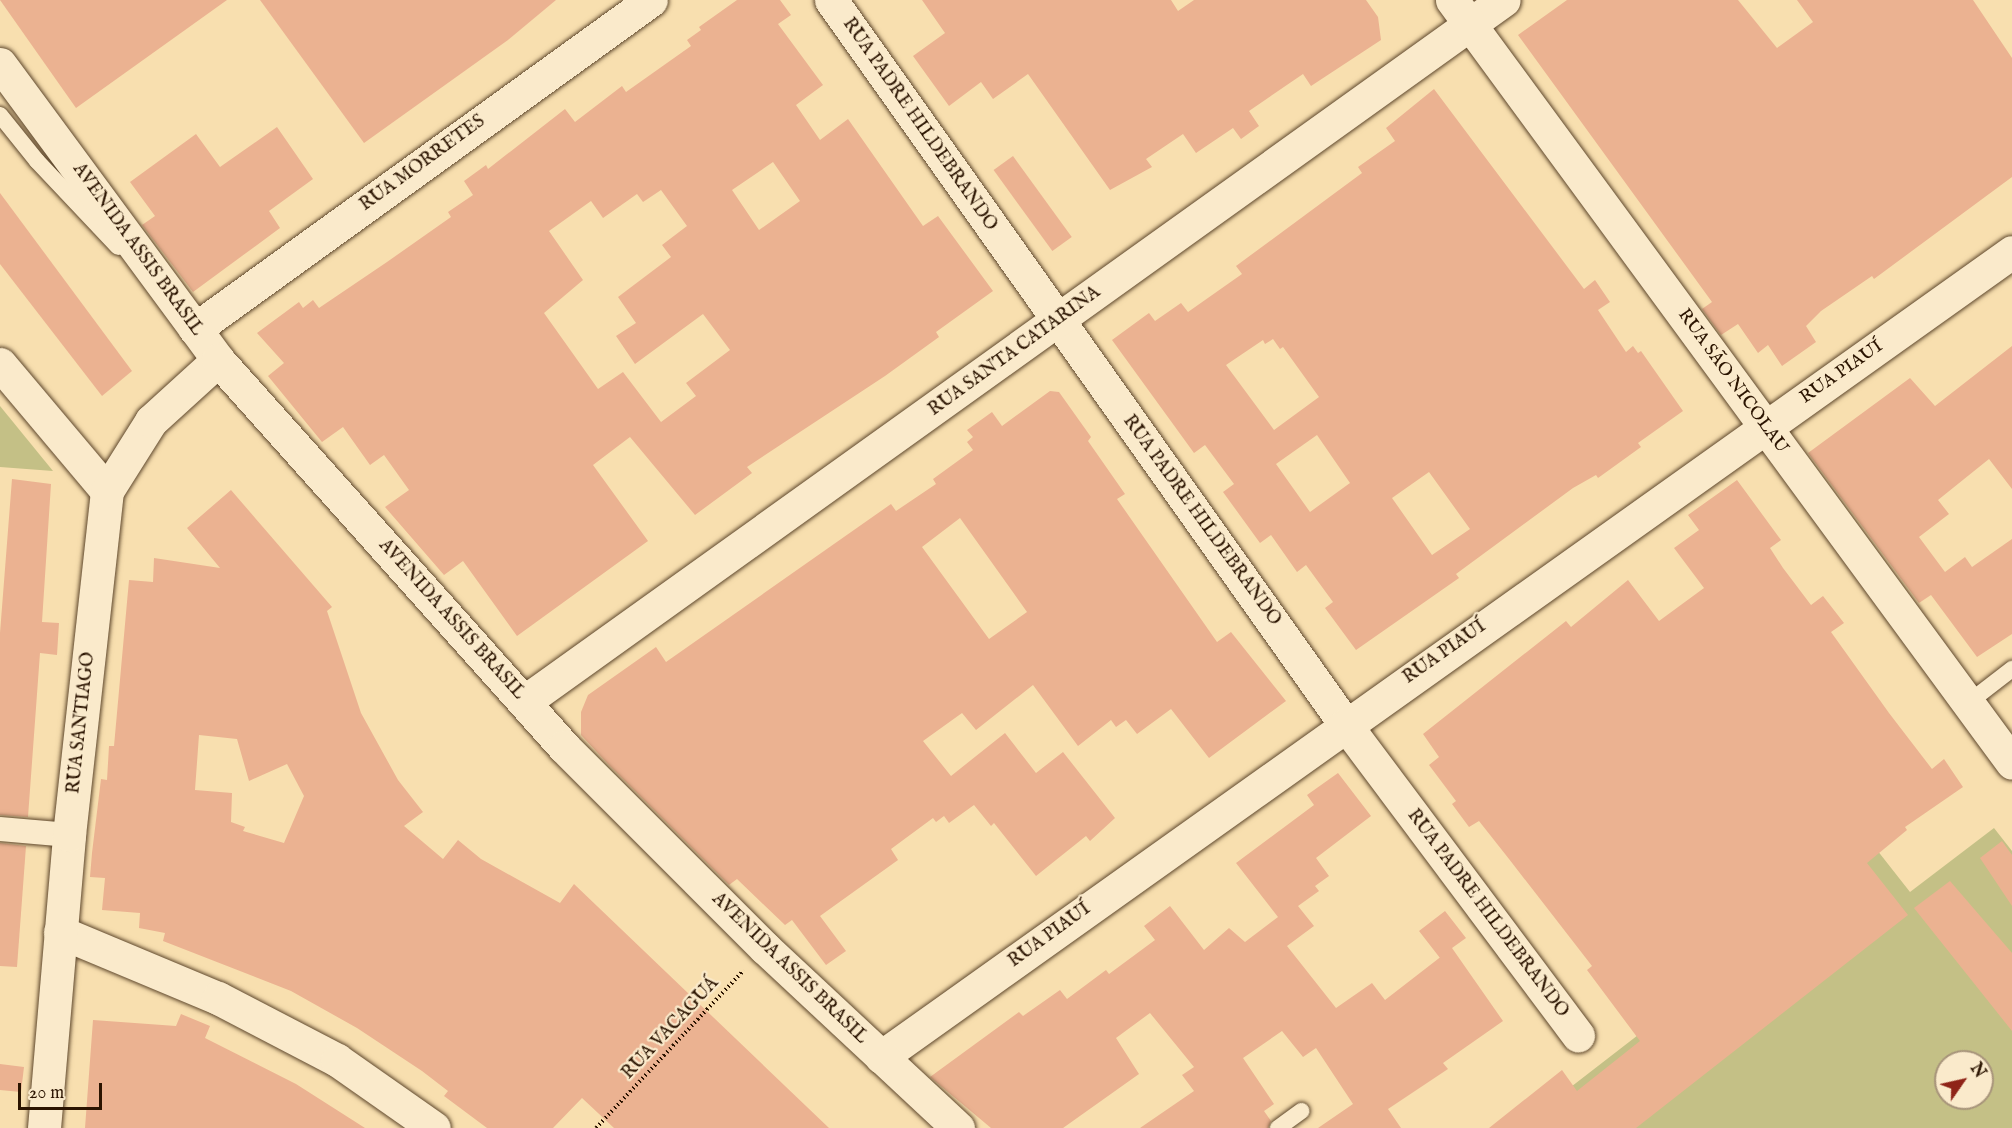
<!DOCTYPE html>
<meta charset="utf-8">
<style>
body{margin:0}
#map{position:relative;width:2012px;height:1128px;overflow:hidden;background:#f8dfaf;font-family:"IM FELL English",serif}
div>[style]{position:absolute}
.green>*{inset:0;background:#c4c086}
.building>*{inset:0;background:#ebb291;transform-origin:0 0}
.path>*{height:4px;margin-top:-2px;transform-origin:0;background:repeating-linear-gradient(90deg,#2b1401 0 1.5px,transparent 0 4.5px)}
.roads{filter:drop-shadow(0 0 2px #5e472c) drop-shadow(0 0 2px #5e472c)}
.service>*{height:16px;margin:-8px;padding:0 8px;transform-origin:8px;border-radius:8px;background:#faeacb}
.pedestrian>*{height:24px;margin:-12px;padding:0 12px;transform-origin:12px;border-radius:12px;background:#faeacb}
.minor>*{height:33px;margin:-16.5px;padding:0 16.5px;transform-origin:16.5px;border-radius:16.5px;background:#faeacb}
.tertiary>*{height:33px;margin:-16.5px;padding:0 16.5px;transform-origin:16.5px;border-radius:16.5px;background:#faeacb}
.secondary>*{height:33px;margin:-16.5px;padding:0 16.5px;transform-origin:16.5px;border-radius:16.5px;background:#faeacb}
span{translate:-50% -50%;white-space:nowrap;text-align:center;line-height:1.15;-webkit-text-stroke:4.5px #faeacb;paint-order:stroke}
.street-label{font-size:18px;color:#2b1401}
.north{position:absolute;left:1934px;top:1050px;width:60px;height:60px;box-sizing:border-box;background:#faeacb;border:2px solid #a7947a;border-radius:50%;rotate:56deg;font-size:16px;font-weight:700;line-height:24px;text-align:center;color:#2b1401}
.north::after{content:'';display:block;margin:auto;width:21px;height:27px;background:#8f2418;clip-path:polygon(50% 0,100% 100%,50% 72%,0 100%)}
.scale{position:absolute;left:18px;top:1083px;width:84px;height:27px;box-sizing:border-box;border:3px solid #2b1401;border-top:0;padding-left:8px;font-size:18px;line-height:21px;white-space:nowrap;color:#2b1401;-webkit-text-stroke:4px #faeacb;paint-order:stroke}
</style>
<div id="map">
<div class="green">
<i style="clip-path:polygon(0 406px,53px 471px,0 467px)"></i>
<i style="clip-path:polygon(evenodd,1994px 828px,2012px 851px,2012px 1128px,1518px 1128px,1877px 850px,1910px 892px,1994px 828px,1946px 1062px,1982px 1062px,1982px 1098px,1946px 1098px,1946px 1062px)"></i>
</div>
<div class="building">
<i style="clip-path:polygon(0 0,227px 0,76px 108px)"></i>
<i style="clip-path:polygon(260px 0,556px 0,508px 40px,364px 143px)"></i>
<i style="clip-path:polygon(evenodd,737px 0,780px 0,791px 15px,778px 24px,823px 85px,796px 105px,820px 140px,848px 119px,923px 226px,938px 216px,993px 291px,936px 332px,939px 337px,885px 376px,747px 467px,752px 473px,695px 515px,630px 437px,593px 465px,648px 541px,517px 636px,463px 561px,444px 575px,385px 507px,409px 490px,384px 455px,370px 465px,343px 427px,322px 442px,268px 376px,284px 363px,257px 333px,299px 302px,303px 308px,313px 300px,319px 308px,387px 262px,451px 217px,448px 212px,473px 195px,464px 181px,486px 165px,488px 169px,565px 109px,575px 122px,622px 86px,626px 92px,691px 46px,687px 40px,701px 30px,699px 27px,737px 0,773px 162px,800px 201px,759px 230px,732px 190px,773px 162px,737px 0,661px 190px,687px 226px,662px 245px,671px 257px,618px 297px,636px 323px,616px 336px,635px 364px,703px 314px,730px 350px,686px 383px,696px 396px,661px 422px,623px 372px,598px 389px,544px 313px,583px 280px,549px 231px,591px 201px,603px 218px,637px 194px,643px 202px,661px 190px)"></i>
<i style="clip-path:polygon(922px 0,1171px 0,1178px 11px,1194px 0,1366px 0,1378px 17px,1381px 40px,1311px 86px,1303px 74px,1249px 111px,1259px 126px,1241px 139px,1233px 128px,1196px 153px,1183px 134px,1146px 159px,1152px 167px,1110px 190px,1028px 74px,993px 99px,981px 82px,949px 106px,913px 56px,945px 33px)"></i>
<i style="clip-path:polygon(1567px 0,1738px 0,1777px 48px,1813px 22px,1797px 0,1973px 0,2012px 58px,2012px 177px,1874px 279px,1872px 276px,1821px 311px,1806px 326px,1816px 342px,1782px 366px,1768px 345px,1758px 353px,1738px 324px,1721px 335px,1702px 309px,1712px 302px,1518px 35px)"></i>
<i style="clip-path:polygon(evenodd,1434px 89px,1584px 289px,1595px 280px,1610px 302px,1598px 310px,1626px 352px,1633px 346px,1638px 353px,1641px 351px,1683px 411px,1638px 443px,1641px 447px,1598px 478px,1596px 475px,1573px 488px,1456px 574px,1459px 578px,1356px 650px,1325px 608px,1333px 602px,1306px 565px,1297px 572px,1271px 535px,1260px 543px,1223px 492px,1234px 484px,1205px 445px,1194px 453px,1112px 340px,1149px 313px,1155px 321px,1181px 303px,1188px 312px,1242px 274px,1236px 266px,1362px 173px,1358px 167px,1395px 141px,1386px 128px,1434px 89px,1273px 339px,1280px 349px,1283px 347px,1319px 397px,1274px 430px,1226px 365px,1263px 340px,1265px 344px,1273px 339px,1434px 89px,1317px 435px,1350px 483px,1310px 512px,1276px 464px,1317px 435px,1434px 89px,1429px 472px,1470px 529px,1432px 555px,1392px 498px,1429px 472px)"></i>
<i style="clip-path:polygon(277px 127px,313px 179px,269px 211px,280px 228px,193px 292px,142px 225px,155px 216px,130px 182px,196px 134px,220px 167px)"></i>
<i style="left:1013px;top:156px;width:100px;height:24px;rotate:54deg"></i>
<i style="clip-path:polygon(0 193px,132px 371px,102px 396px,0 264px)"></i>
<i style="clip-path:polygon(2012px 346px,2012px 489px,1989px 459px,1938px 500px,1949px 514px,1919px 537px,1945px 572px,1965px 557px,1972px 567px,2012px 539px,2012px 634px,1977px 657px,1931px 595px,1919px 603px,1808px 453px,1910px 378px,1935px 406px)"></i>
<i style="clip-path:polygon(evenodd,1050px 391px,1059px 392px,1091px 437px,1088px 441px,1125px 494px,1117px 499px,1217px 642px,1231px 632px,1286px 701px,1209px 758px,1171px 709px,1137px 734px,1126px 720px,1116px 727px,1111px 720px,1078px 746px,1033px 685px,976px 730px,962px 713px,923px 741px,951px 776px,1005px 733px,1036px 773px,1063px 752px,1115px 818px,1090px 841px,1086px 836px,1036px 876px,994px 823px,991px 826px,974px 805px,949px 823px,944px 816px,936px 822px,933px 818px,891px 849px,898px 860px,820px 916px,846px 951px,826px 965px,792px 920px,785px 925px,737px 879px,729px 885px,608px 764px,581px 735px,581px 712px,588px 695px,656px 647px,666px 662px,891px 504px,896px 511px,936px 484px,933px 479px,973px 450px,967px 442px,973px 437px,967px 430px,992px 412px,1002px 426px,1050px 391px,960px 518px,1027px 612px,989px 639px,922px 547px,960px 518px)"></i>
<i style="clip-path:polygon(12px 479px,51px 484px,42px 622px,59px 623px,57px 655px,40px 653px,28px 817px,0 815px,0 633px)"></i>
<i style="clip-path:polygon(1737px 480px,1781px 540px,1770px 548px,1783px 568px,1811px 605px,1823px 596px,1844px 623px,1831px 632px,1889px 713px,1932px 769px,1944px 759px,1963px 787px,1905px 827px,1907px 830px,1867px 863px,1908px 915px,1636px 1128px,1489px 1128px,1562px 1070px,1577px 1091px,1640px 1041px,1587px 970px,1592px 966px,1509px 859px,1479px 821px,1469px 827px,1452px 804px,1456px 801px,1429px 765px,1439px 757px,1423px 734px,1566px 621px,1571px 627px,1628px 580px,1659px 621px,1704px 588px,1674px 548px,1699px 530px,1688px 515px)"></i>
<i style="clip-path:polygon(evenodd,231px 490px,332px 607px,327px 611px,361px 713px,398px 780px,423px 812px,404px 826px,443px 859px,458px 840px,481px 859px,560px 903px,574px 884px,829px 1128px,614px 1128px,582px 1098px,553px 1128px,487px 1128px,444px 1096px,448px 1091px,422px 1071px,357px 1028px,291px 991px,163px 941px,165px 933px,139px 928px,140px 913px,102px 910px,105px 878px,90px 877px,92px 853px,101px 779px,107px 780px,109px 746px,114px 746px,129px 580px,153px 582px,154px 558px,220px 568px,187px 528px,231px 490px,199px 735px,237px 739px,249px 781px,287px 764px,304px 796px,284px 843px,243px 831px,245px 827px,231px 822px,232px 793px,195px 790px,199px 735px)"></i>
<i style="clip-path:polygon(1338px 773px,1371px 816px,1316px 858px,1329px 876px,1315px 886px,1319px 891px,1298px 906px,1314px 926px,1287px 946px,1336px 1008px,1372px 983px,1385px 1000px,1447px 952px,1440px 958px,1419px 931px,1445px 911px,1466px 938px,1452px 948px,1503px 1021px,1443px 1063px,1448px 1069px,1388px 1109px,1401px 1128px,1318px 1128px,1353px 1104px,1316px 1048px,1303px 1057px,1282px 1031px,1243px 1058px,1274px 1104px,1264px 1111px,1271px 1121px,1268px 1128px,1140px 1128px,1194px 1091px,1182px 1075px,1194px 1067px,1150px 1013px,1116px 1038px,1139px 1074px,1063px 1128px,991px 1128px,930px 1077px,1019px 1012px,1023px 1016px,1060px 990px,1067px 999px,1106px 970px,1109px 974px,1155px 940px,1144px 926px,1170px 906px,1204px 950px,1229px 928px,1245px 942px,1278px 917px,1236px 863px,1314px 805px,1307px 795px)"></i>
<i style="clip-path:polygon(2002px 841px,2012px 855px,2012px 906px,1980px 858px)"></i>
<i style="clip-path:polygon(0 843px,26px 846px,17px 967px,0 966px)"></i>
<i style="clip-path:polygon(1950px 881px,2012px 953px,2012px 1031px,1914px 908px)"></i>
<i style="clip-path:polygon(181px 1014px,210px 1026px,205px 1038px,296px 1084px,365px 1128px,85px 1128px,93px 1020px,176px 1026px)"></i>
<i style="clip-path:polygon(0 1064px,24px 1067px,21px 1092px,0 1090px)"></i>
</div>
<div class="path">
<i style="left:596px;top:1128px;width:216px;rotate:-46.9deg"></i>
</div>
<div class="roads">
<div class="service">
<i style="left:0;top:115px;width:59px;rotate:51.2deg"></i>
<i style="left:37px;top:161px;width:118px;rotate:46.7deg"></i>
<i style="left:1968px;top:703px;width:56px;rotate:-37.7deg"></i>
<i style="left:1278px;top:1128px;width:29px;rotate:-36deg"></i>
</div>
<div class="pedestrian">
<i style="left:0;top:829px;width:69px;rotate:5deg"></i>
</div>
<div class="minor">
<i style="left:831px;top:0;width:888px;rotate:54.63deg"></i>
<i style="left:1345px;top:724px;width:389px;rotate:53.2deg"></i>
<i style="left:195px;top:329px;width:562px;rotate:-35.81deg"></i>
<i style="left:0;top:364px;width:166px;rotate:49.9deg"></i>
<i style="left:524px;top:702px;width:1205px;rotate:-35.62deg"></i>
<i style="left:60px;top:932px;width:171px;rotate:22.7deg"></i>
<i style="left:218px;top:998px;width:134px;rotate:27.5deg"></i>
<i style="left:337px;top:1060px;width:118px;rotate:35deg"></i>
<i style="left:881px;top:1057px;width:1388px;rotate:-35.44deg"></i>
<i style="left:44px;top:1128px;width:294px;rotate:-85.1deg"></i>
<i style="left:69px;top:835px;width:346px;rotate:-83.7deg"></i>
<i style="left:107px;top:491px;width:83px;rotate:-57.8deg"></i>
<i style="left:151px;top:421px;width:91px;rotate:-42.3deg"></i>
</div>
<div class="tertiary">
<i style="left:1452px;top:0;width:946px;rotate:53.72deg"></i>
</div>
<div class="secondary">
<i style="left:0;top:64px;width:368px;rotate:53.6deg"></i>
<i style="left:218px;top:360px;width:519px;rotate:48.2deg"></i>
<i style="left:564px;top:747px;width:284px;rotate:45deg"></i>
<i style="left:765px;top:948px;width:264px;rotate:43deg"></i>
</div>
</div>
<div class="street-label">
<span style="left:919px;top:125px;rotate:55deg">RUA PADRE HILDEBRANDO</span>
<span style="left:423px;top:164px;rotate:-36deg">RUA MORRETES</span>
<span style="left:137px;top:250px;rotate:54deg">AVENIDA ASSIS BRASIL</span>
<span style="left:1015px;top:352px;rotate:-36deg">RUA SANTA CATARINA</span>
<span style="left:1842px;top:373px;rotate:-35deg">RUA PIAUÍ</span>
<span style="left:1732px;top:382px;rotate:54deg">RUA SÃO NICOLAU</span>
<span style="left:1201px;top:521px;rotate:54deg">RUA PADRE HILDEBRANDO</span>
<span style="left:451px;top:620px;rotate:48deg">AVENIDA ASSIS BRASIL</span>
<span style="left:1445px;top:653px;rotate:-35deg">RUA PIAUÍ</span>
<span style="left:82px;top:723px;rotate:-84deg">RUA SANTIAGO</span>
<span style="left:1487px;top:914px;rotate:53deg">RUA PADRE HILDEBRANDO</span>
<span style="left:1050px;top:936px;rotate:-36deg">RUA PIAUÍ</span>
<span style="left:789px;top:969px;rotate:44deg">AVENIDA ASSIS BRASIL</span>
<span style="left:671px;top:1029px;rotate:-47deg">RUA VACAGUÁ</span>
</div>
<div class="north">N</div>
<div class="scale">20 m</div>
</div>
